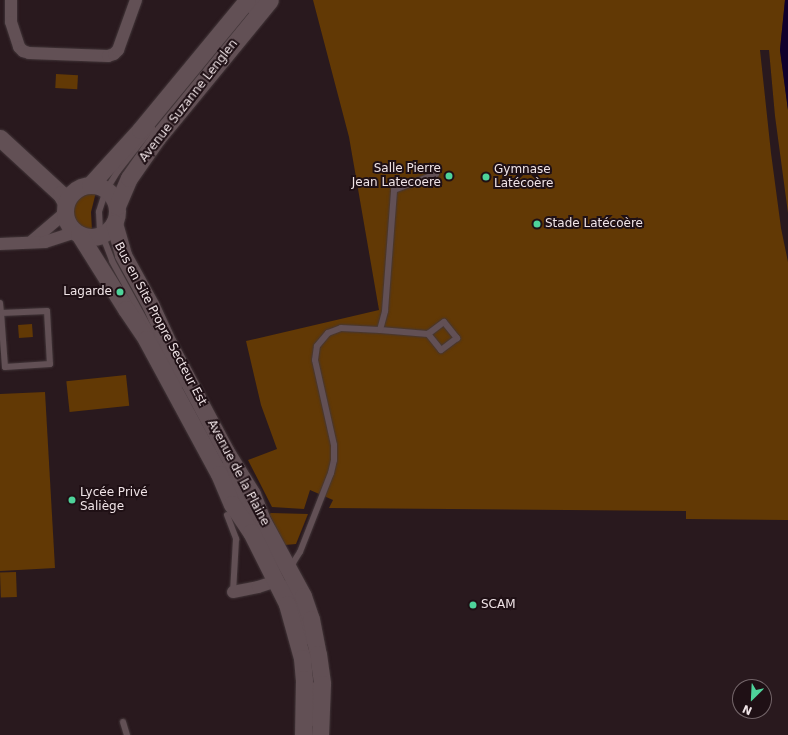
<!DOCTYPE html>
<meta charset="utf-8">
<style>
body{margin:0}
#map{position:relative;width:788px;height:735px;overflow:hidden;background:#29191e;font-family:"DejaVu Sans",sans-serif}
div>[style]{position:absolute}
.green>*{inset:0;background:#623905;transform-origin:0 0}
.water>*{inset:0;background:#10002c}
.roads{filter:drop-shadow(0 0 1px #423639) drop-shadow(0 0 1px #423639)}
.lane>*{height:6px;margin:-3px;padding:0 3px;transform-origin:3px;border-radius:3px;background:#625055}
.street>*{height:12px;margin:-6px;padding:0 6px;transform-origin:6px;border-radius:6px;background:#625055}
.secondary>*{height:17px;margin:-8.5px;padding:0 8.5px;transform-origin:8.5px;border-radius:8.5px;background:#625055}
.secondary>.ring{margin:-8.5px;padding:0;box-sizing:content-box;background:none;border:17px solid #625055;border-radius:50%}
.dots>*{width:11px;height:11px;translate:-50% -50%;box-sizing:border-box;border:2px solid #1f1015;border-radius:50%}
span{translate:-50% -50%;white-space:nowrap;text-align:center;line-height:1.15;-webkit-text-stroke:4px #1f1015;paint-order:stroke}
.street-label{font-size:12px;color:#f0e4e7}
.poi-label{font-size:12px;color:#f0e4e7}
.right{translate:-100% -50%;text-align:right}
.left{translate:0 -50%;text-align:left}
.north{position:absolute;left:732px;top:679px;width:40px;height:40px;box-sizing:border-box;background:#1f1015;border:1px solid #736569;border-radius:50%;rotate:204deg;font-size:11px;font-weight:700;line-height:16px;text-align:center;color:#f0e4e7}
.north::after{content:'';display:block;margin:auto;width:14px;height:18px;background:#4ed39a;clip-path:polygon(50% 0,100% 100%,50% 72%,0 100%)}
</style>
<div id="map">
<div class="green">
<i style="clip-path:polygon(313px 0,785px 0,780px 50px,788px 110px,788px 213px,775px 116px,769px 50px,760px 50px,771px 153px,781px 228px,788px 262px,788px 520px,686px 519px,686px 511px,329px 508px,333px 500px,310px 490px,304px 509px,272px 507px,248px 460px,277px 449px,261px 405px,246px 341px,379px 310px,349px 137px)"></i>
<i style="left:56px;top:74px;width:22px;height:14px;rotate:3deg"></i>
<i style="clip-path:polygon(91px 191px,96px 192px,91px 212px,92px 231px,90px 231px,79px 228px,75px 224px,70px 210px,76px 197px,84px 193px)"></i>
<i style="left:32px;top:324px;width:13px;height:14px;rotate:86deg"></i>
<i style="left:126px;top:375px;width:31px;height:60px;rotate:84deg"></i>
<i style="clip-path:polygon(45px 392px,55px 568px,0 571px,0 394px)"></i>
<i style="clip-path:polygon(271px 513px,308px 514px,296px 544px,285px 545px,269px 514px)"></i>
<i style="left:16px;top:572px;width:25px;height:16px;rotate:88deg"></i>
</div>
<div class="water">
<i style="clip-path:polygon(785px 0,788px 0,788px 110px,780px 50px)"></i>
</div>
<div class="roads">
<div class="lane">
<i style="left:250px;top:10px;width:13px;rotate:-51deg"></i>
<i style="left:152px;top:128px;width:55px;rotate:128.3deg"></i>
<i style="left:118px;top:171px;width:22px;rotate:122deg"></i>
<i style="left:106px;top:190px;width:23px;rotate:108deg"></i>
<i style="left:99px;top:212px;width:17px;rotate:87deg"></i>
<i style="left:100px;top:229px;width:34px;rotate:69deg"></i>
<i style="left:112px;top:261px;width:141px;rotate:61.1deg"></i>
<i style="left:0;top:303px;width:10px;rotate:84deg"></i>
<i style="left:47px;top:311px;width:53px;rotate:86.8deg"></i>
<i style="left:50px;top:364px;width:45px;rotate:176.2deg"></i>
<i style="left:5px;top:367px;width:54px;rotate:-94.2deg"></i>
<i style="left:1px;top:313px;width:46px;rotate:-2.5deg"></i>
<i style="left:444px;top:322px;width:21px;rotate:51deg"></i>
<i style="left:457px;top:338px;width:20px;rotate:143deg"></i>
<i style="left:441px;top:350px;width:21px;rotate:-129deg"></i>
<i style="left:428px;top:334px;width:20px;rotate:-37deg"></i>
<i style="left:380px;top:330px;width:48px;rotate:4.8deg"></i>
<i style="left:224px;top:466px;width:67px;rotate:61.5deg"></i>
<i style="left:227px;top:515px;width:26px;rotate:69deg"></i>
<i style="left:236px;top:539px;width:53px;rotate:93.2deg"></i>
<i style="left:288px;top:566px;width:6px;rotate:-31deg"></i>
<i style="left:293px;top:563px;width:13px;rotate:-58deg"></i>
<i style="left:300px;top:552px;width:85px;rotate:-68.6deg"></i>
<i style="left:331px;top:473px;width:13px;rotate:-77deg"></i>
<i style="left:334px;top:460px;width:15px;rotate:-90deg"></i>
<i style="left:334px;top:445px;width:87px;rotate:-102.6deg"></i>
<i style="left:315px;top:360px;width:14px;rotate:-82deg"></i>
<i style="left:317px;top:346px;width:17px;rotate:-50deg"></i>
<i style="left:328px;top:333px;width:14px;rotate:-21deg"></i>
<i style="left:341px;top:328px;width:39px;rotate:3deg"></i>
<i style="left:380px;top:330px;width:20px;rotate:-75deg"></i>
<i style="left:385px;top:311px;width:121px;rotate:-85.7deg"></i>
<i style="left:394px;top:190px;width:45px;rotate:-20.9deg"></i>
<i style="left:287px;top:583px;width:43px;rotate:68.2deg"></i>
<i style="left:303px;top:623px;width:19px;rotate:78deg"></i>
<i style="left:123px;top:722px;width:14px;rotate:73deg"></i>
<i style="left:312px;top:723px;width:38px;rotate:-90deg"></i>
</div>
<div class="street">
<i style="left:11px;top:0;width:22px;rotate:90deg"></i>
<i style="left:11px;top:22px;width:26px;rotate:72deg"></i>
<i style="left:19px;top:47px;width:6px;rotate:45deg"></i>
<i style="left:23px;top:51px;width:6px;rotate:18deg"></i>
<i style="left:29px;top:53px;width:79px;rotate:2.2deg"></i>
<i style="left:108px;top:56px;width:6px;rotate:-18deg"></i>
<i style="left:114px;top:54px;width:6px;rotate:-45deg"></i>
<i style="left:118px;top:50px;width:53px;rotate:-70.2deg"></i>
<i style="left:32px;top:241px;width:43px;rotate:-40.3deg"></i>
<i style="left:0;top:244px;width:45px;rotate:-2.5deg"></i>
<i style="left:45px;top:242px;width:33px;rotate:-18deg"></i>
<i style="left:233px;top:592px;width:25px;rotate:-11deg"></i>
<i style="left:258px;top:587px;width:19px;rotate:-18deg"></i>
</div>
<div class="secondary">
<i style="left:0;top:138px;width:83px;rotate:42.6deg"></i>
<i style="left:61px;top:194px;width:10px;rotate:61deg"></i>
<i class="ring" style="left:65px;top:185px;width:35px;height:35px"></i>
<i style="left:90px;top:185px;width:74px;rotate:-47.7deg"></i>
<i style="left:140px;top:130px;width:168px;rotate:-50.5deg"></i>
<i style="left:117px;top:206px;width:30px;rotate:-67deg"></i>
<i style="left:129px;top:178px;width:49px;rotate:-55deg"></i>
<i style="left:157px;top:138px;width:178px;rotate:-50.7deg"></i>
<i style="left:114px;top:223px;width:33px;rotate:74deg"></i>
<i style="left:123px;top:255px;width:58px;rotate:61.2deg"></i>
<i style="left:151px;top:306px;width:41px;rotate:65.3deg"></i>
<i style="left:168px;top:343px;width:123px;rotate:62deg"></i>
<i style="left:226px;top:452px;width:49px;rotate:58.2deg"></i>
<i style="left:252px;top:494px;width:30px;rotate:69deg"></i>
<i style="left:263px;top:522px;width:84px;rotate:61.6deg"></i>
<i style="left:303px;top:596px;width:24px;rotate:71deg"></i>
<i style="left:311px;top:619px;width:36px;rotate:79deg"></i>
<i style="left:318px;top:654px;width:30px;rotate:82deg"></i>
<i style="left:322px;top:684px;width:51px;rotate:92.2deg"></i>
<i style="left:79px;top:234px;width:89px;rotate:57.9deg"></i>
<i style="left:126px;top:309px;width:36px;rotate:56deg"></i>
<i style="left:146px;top:339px;width:153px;rotate:61.6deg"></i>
<i style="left:219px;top:474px;width:33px;rotate:67deg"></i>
<i style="left:232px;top:504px;width:34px;rotate:56deg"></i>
<i style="left:251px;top:532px;width:80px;rotate:63.4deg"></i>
<i style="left:287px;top:604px;width:56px;rotate:74.5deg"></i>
<i style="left:302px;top:658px;width:21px;rotate:85deg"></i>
<i style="left:304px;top:679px;width:56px;rotate:91deg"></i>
</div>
</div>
<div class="dots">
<i style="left:449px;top:176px;background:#4ed39a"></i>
<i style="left:486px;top:177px;background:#4ed39a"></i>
<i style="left:537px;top:224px;background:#4ed39a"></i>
<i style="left:120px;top:292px;background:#4ed39a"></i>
<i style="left:72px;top:500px;background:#4ed39a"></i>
<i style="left:473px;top:605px;background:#4ed39a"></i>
</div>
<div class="street-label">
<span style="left:189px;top:101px;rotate:-52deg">Avenue Suzanne Lenglen</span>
<span style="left:160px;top:324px;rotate:62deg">Bus en Site Propre Secteur Est</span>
<span style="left:238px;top:473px;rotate:62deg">Avenue de la Plaine</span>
</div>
<div class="poi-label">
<span class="right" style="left:441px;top:176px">Salle Pierre<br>Jean Latecoere</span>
<span class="left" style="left:494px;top:177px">Gymnase<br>Latécoère</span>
<span class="left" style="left:545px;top:224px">Stade Latécoère</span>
<span class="right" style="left:112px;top:292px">Lagarde</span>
<span class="left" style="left:80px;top:500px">Lycée Privé<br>Saliège</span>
<span class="left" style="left:481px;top:605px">SCAM</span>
</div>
<div class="north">N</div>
</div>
